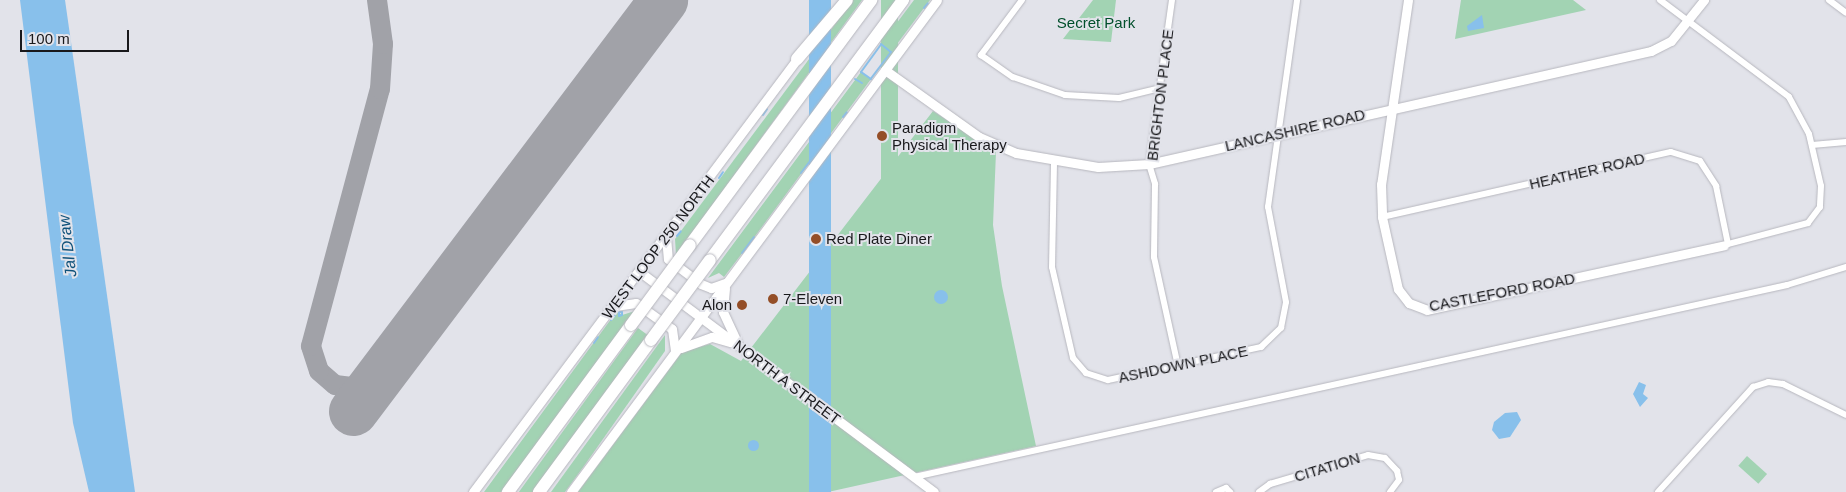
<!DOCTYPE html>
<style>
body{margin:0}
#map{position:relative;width:1846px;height:492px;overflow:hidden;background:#e2e3ea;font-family:Arial,sans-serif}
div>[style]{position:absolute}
.green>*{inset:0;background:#a2d3b3;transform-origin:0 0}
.water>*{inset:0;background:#88c0eb;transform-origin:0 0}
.round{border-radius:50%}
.stream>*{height:2px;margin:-1px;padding:0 1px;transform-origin:1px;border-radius:1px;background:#88c0eb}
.taxiway>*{height:20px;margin:-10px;padding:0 10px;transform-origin:10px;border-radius:10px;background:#a1a2a8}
.runway>*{height:49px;margin:-24.5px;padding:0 24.5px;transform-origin:24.5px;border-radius:24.5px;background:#a1a2a8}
.roads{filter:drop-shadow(0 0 1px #b7b7be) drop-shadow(0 0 1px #b7b7be)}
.street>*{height:6px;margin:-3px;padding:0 3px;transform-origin:3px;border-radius:3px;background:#fff}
.secondary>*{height:9px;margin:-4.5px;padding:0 4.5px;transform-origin:4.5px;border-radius:4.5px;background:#fff}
.highway>*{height:12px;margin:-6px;padding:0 6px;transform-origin:6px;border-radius:6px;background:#fff}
.bridges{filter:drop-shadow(0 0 1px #b7b7be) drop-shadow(0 0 1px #b7b7be)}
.highway-bridge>*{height:12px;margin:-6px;padding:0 6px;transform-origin:6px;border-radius:6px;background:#fff}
.dots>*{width:14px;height:14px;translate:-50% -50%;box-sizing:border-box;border:2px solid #e2e3ea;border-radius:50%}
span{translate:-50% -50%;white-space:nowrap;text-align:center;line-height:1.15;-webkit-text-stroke:4px #e2e3ea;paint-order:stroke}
.park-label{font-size:15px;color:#004f2b}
.street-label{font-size:15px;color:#19191c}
.poi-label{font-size:15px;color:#19191c}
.left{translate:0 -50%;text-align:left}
.right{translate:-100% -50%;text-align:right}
.water-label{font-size:16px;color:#10527a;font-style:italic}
.scale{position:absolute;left:20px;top:30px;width:109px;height:22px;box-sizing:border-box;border:2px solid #19191c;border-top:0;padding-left:6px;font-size:15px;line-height:18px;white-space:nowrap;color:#19191c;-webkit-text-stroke:4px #e2e3ea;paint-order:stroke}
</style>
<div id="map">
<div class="green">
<i style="clip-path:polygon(853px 0,862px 0,676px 255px,675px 239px)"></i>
<i style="left:881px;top:0;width:17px;height:316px"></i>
<i style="clip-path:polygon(914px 0,930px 0,891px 52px,881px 44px)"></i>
<i style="clip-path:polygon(1093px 0,1116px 0,1111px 42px,1063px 39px)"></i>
<i style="clip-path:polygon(1461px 0,1573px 0,1586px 10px,1455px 39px)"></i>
<i style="clip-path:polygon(861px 72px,871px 79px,753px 239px,724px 277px,719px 273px,708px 278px)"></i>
<i style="clip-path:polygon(933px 111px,996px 152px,993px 225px,1002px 286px,1036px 446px,828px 492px,578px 492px,682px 352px,710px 344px,741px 361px)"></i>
<i style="clip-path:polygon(617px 311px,622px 315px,635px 311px,501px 492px,484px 492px)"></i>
<i style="left:638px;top:328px;width:14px;height:204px;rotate:36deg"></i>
<i style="clip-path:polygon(665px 335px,665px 351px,584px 466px,565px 492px,551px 492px)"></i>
<i style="left:1747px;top:456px;width:27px;height:13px;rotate:42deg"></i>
</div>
<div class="water">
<i style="clip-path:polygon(20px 0,65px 0,135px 492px,89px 492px,73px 423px)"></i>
<i style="left:809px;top:0;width:22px;height:613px"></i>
<i style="clip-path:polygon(1482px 15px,1484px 28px,1468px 31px,1467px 26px)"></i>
<i class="round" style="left:934px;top:290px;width:14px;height:14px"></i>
<i style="clip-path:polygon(1639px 382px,1646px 385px,1643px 394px,1648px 398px,1640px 407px,1633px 394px)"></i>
<i style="clip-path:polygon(1517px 412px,1521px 420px,1510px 437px,1499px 439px,1492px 430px,1494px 422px,1505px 413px)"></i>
<i class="round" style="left:747.5px;top:439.5px;width:11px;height:11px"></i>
</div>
<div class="stream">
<i style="left:924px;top:8px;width:6px;rotate:-51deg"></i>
<i style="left:881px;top:44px;width:13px;rotate:39deg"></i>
<i style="left:891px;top:52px;width:34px;rotate:127deg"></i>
<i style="left:871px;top:79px;width:12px;rotate:-145deg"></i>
<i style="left:861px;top:72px;width:34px;rotate:-54deg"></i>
<i style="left:818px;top:50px;width:6px;rotate:39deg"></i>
<i style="left:855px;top:79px;width:8px;rotate:30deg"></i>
<i style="left:763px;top:115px;width:7px;rotate:-56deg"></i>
<i style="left:843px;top:117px;width:6px;rotate:-51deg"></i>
<i style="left:801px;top:173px;width:20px;rotate:-53deg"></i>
<i style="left:719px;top:178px;width:7px;rotate:-56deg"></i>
<i style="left:677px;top:236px;width:6px;rotate:-51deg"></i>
<i style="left:742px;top:253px;width:20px;rotate:-53deg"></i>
<i style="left:619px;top:312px;width:3px"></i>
<i style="left:622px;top:312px;width:3px;rotate:90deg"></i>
<i style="left:622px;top:315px;width:3px;rotate:162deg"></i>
<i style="left:619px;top:316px;width:4px;rotate:-90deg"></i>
<i style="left:611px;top:320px;width:6px;rotate:-51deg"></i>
<i style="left:594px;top:343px;width:7px;rotate:-56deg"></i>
</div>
<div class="taxiway">
<i style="left:377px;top:380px;width:19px;rotate:155deg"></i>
<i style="left:360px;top:388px;width:25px;rotate:-173deg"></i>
<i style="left:335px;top:385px;width:21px;rotate:-139deg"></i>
<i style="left:319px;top:371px;width:26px;rotate:-108deg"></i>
<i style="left:311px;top:346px;width:266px;rotate:-75deg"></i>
<i style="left:380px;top:89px;width:45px;rotate:-86.2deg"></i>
<i style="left:383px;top:44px;width:44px;rotate:-97.8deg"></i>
</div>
<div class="runway">
<i style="left:353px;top:411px;width:515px;rotate:-52.97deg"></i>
</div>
<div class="roads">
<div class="street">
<i style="left:1022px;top:0;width:69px;rotate:126.7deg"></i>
<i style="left:981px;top:55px;width:39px;rotate:35deg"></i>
<i style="left:1013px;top:77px;width:55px;rotate:19.1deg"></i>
<i style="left:1065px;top:95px;width:54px;rotate:3.2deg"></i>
<i style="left:1119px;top:98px;width:42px;rotate:-13.7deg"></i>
<i style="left:1172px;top:0;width:166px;rotate:98deg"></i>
<i style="left:1149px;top:164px;width:21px;rotate:73deg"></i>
<i style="left:1155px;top:184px;width:73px;rotate:90.8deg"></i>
<i style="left:1154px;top:257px;width:112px;rotate:77.6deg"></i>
<i style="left:1660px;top:0;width:161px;rotate:36.9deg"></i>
<i style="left:1789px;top:97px;width:42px;rotate:61.6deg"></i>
<i style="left:1809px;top:134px;width:53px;rotate:77deg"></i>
<i style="left:1821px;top:186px;width:21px;rotate:93deg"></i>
<i style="left:1820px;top:207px;width:20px;rotate:127deg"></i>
<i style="left:1808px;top:223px;width:86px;rotate:165.2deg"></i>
<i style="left:1829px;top:0;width:21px;rotate:37deg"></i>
<i style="left:1812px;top:145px;width:34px;rotate:-5deg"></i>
<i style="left:1054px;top:163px;width:104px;rotate:91.1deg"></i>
<i style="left:1052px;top:267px;width:93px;rotate:77deg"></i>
<i style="left:1073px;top:358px;width:20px;rotate:49deg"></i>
<i style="left:1086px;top:373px;width:23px;rotate:18deg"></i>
<i style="left:1108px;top:380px;width:157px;rotate:-12.2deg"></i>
<i style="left:1261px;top:347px;width:28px;rotate:-44deg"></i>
<i style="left:1281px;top:328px;width:26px;rotate:-79deg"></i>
<i style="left:1286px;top:302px;width:97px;rotate:-100.7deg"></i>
<i style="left:1268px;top:207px;width:209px;rotate:-82deg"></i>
<i style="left:1382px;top:217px;width:296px;rotate:-12.7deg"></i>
<i style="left:1671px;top:152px;width:30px;rotate:17deg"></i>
<i style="left:1700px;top:161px;width:30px;rotate:57deg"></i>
<i style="left:1716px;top:186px;width:59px;rotate:78.3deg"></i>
<i style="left:914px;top:477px;width:894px;rotate:-12.4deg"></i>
<i style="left:1787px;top:285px;width:62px;rotate:-17deg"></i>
<i style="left:1216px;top:492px;width:11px;rotate:-22deg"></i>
<i style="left:1226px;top:488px;width:6px;rotate:45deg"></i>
<i style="left:1259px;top:492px;width:14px;rotate:-36deg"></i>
<i style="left:1270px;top:484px;width:102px;rotate:-16.5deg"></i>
<i style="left:1368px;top:455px;width:17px;rotate:10deg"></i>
<i style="left:1385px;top:458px;width:18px;rotate:47deg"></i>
<i style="left:1397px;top:471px;width:9px;rotate:77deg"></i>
<i style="left:1399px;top:480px;width:15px;rotate:127deg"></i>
<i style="left:1658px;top:492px;width:142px;rotate:-47.9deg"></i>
<i style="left:1753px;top:387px;width:16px;rotate:-18deg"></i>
<i style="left:1768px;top:382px;width:15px;rotate:8deg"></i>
<i style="left:1783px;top:384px;width:70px;rotate:26.2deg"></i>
</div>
<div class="secondary">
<i style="left:1408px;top:0;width:186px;rotate:98.3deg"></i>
<i style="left:1381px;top:184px;width:33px;rotate:88deg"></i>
<i style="left:1382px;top:217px;width:74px;rotate:77.5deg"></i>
<i style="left:1398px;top:289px;width:18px;rotate:52deg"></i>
<i style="left:1409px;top:303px;width:19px;rotate:21deg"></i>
<i style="left:1427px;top:310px;width:304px;rotate:-12.3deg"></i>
<i style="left:885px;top:70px;width:115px;rotate:35.5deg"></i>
<i style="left:979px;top:137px;width:40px;rotate:23.4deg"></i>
<i style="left:1016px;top:153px;width:83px;rotate:9.7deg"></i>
<i style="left:1098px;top:167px;width:51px;rotate:-3.4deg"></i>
<i style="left:1149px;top:164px;width:515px;rotate:-12.69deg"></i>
<i style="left:1651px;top:51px;width:22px;rotate:-27deg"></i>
<i style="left:1671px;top:41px;width:53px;rotate:-51.2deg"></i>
<i style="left:666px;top:237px;width:22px;rotate:85deg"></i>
<i style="left:668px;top:259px;width:41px;rotate:37.1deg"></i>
<i style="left:701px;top:284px;width:11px;rotate:22deg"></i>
<i style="left:711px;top:288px;width:15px;rotate:-20deg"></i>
<i style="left:640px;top:272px;width:367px;rotate:36.8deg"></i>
<i style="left:725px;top:288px;width:24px;rotate:95deg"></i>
<i style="left:723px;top:312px;width:33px;rotate:65deg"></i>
<i style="left:615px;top:306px;width:21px;rotate:-8deg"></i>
<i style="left:636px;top:303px;width:44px;rotate:35.8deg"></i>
<i style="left:672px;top:329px;width:21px;rotate:82deg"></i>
<i style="left:681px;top:348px;width:33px;rotate:-20deg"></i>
<i style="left:712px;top:337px;width:19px;rotate:16deg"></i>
<i style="left:473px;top:492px;width:546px;rotate:-53.19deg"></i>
<i style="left:571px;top:492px;width:613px;rotate:-53.35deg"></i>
</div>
<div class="highway">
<i style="left:797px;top:59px;width:77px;rotate:-49.7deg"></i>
<i style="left:690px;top:245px;width:305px;rotate:-53.5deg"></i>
<i style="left:710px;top:260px;width:324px;rotate:-53.4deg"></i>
<i style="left:508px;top:492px;width:207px;rotate:-53.6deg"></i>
<i style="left:539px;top:492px;width:189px;rotate:-53.6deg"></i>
</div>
</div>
<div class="bridges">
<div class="highway-bridge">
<i style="left:631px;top:325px;width:99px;rotate:-53.6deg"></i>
<i style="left:651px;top:340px;width:99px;rotate:-53.6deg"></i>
</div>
</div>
<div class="dots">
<i style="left:882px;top:136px;background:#944e27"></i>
<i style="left:816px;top:239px;background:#944e27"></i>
<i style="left:773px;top:299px;background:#944e27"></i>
<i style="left:742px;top:305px;background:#944e27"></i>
</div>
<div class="park-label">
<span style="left:1096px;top:23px">Secret Park</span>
</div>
<div class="street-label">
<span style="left:1160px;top:95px;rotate:-83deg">BRIGHTON PLACE</span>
<span style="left:1295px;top:130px;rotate:-13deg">LANCASHIRE ROAD</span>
<span style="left:1587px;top:171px;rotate:-13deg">HEATHER ROAD</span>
<span style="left:658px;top:247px;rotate:-53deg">WEST LOOP 250 NORTH</span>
<span style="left:1502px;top:292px;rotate:-11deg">CASTLEFORD ROAD</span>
<span style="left:1183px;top:364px;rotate:-12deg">ASHDOWN PLACE</span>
<span style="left:787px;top:382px;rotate:37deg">NORTH A STREET</span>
<span style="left:1327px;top:467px;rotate:-17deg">CITATION</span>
</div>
<div class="poi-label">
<span class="left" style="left:892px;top:136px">Paradigm<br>Physical Therapy</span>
<span class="left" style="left:826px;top:239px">Red Plate Diner</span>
<span class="left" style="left:783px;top:299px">7-Eleven</span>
<span class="right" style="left:732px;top:305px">Alon</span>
</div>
<div class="water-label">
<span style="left:68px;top:246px;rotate:-97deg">Jal Draw</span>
</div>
<div class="scale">100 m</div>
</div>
